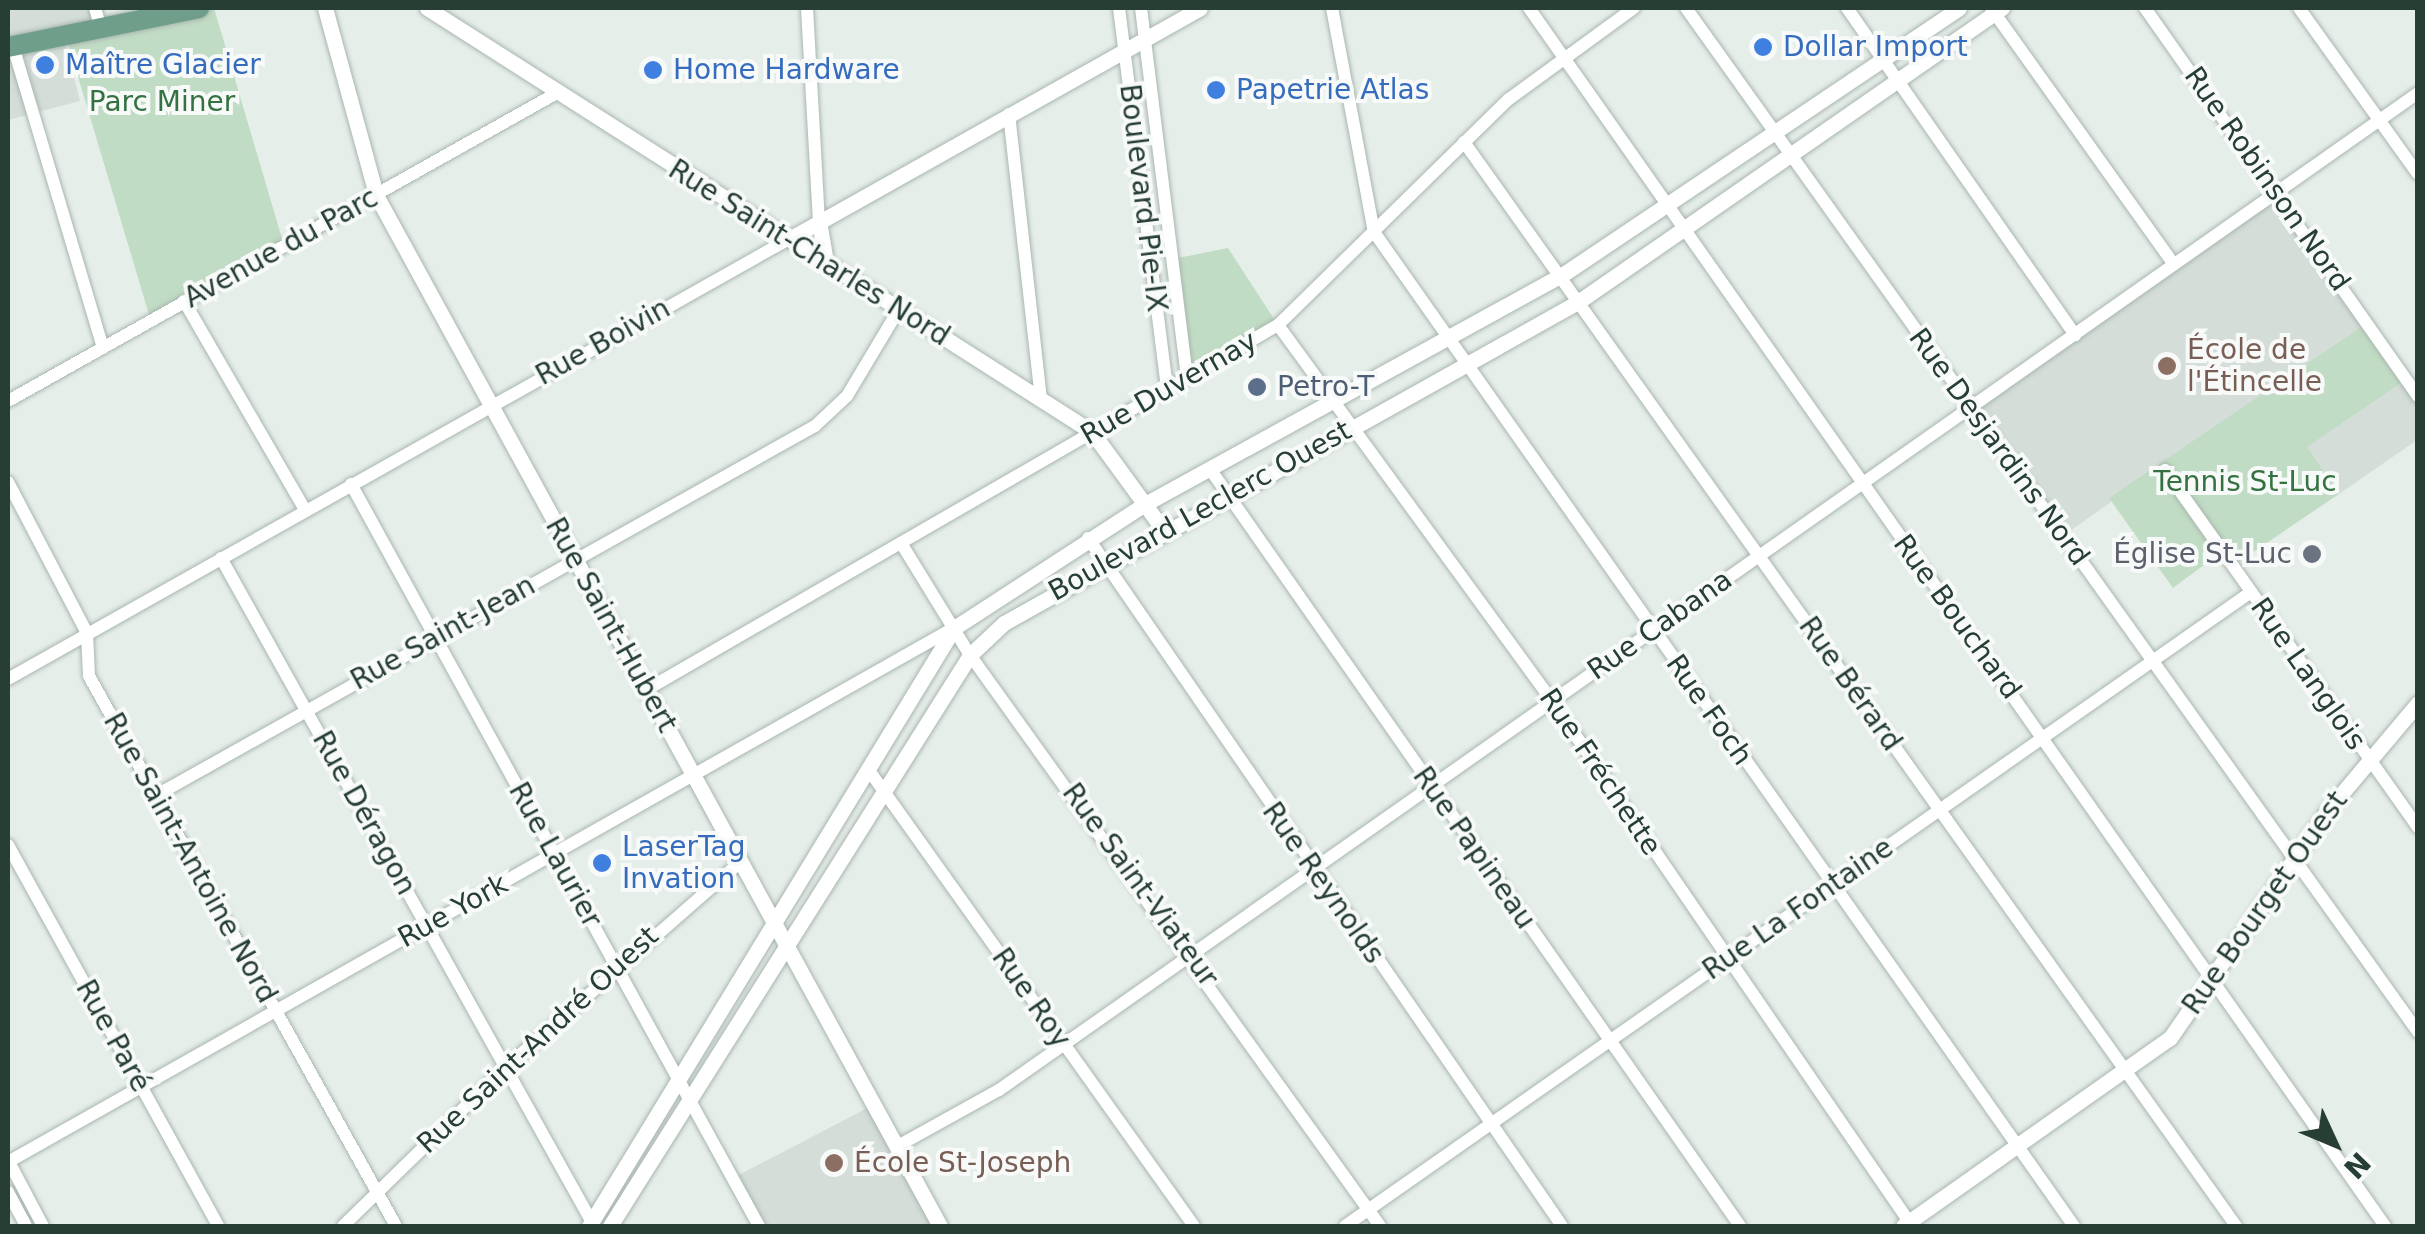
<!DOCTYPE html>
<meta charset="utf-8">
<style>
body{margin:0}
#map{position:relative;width:2425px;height:1234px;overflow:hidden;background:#e6eee9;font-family:"DejaVu Sans",sans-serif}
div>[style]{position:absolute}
.built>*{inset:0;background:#d4ddd8;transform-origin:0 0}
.green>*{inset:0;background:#c1dcc4}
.roads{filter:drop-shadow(0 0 2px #a9b6af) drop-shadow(0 0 2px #a9b6af)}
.minor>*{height:12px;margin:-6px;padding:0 6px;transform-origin:6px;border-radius:6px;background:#fff}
.tertiary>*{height:15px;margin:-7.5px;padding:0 7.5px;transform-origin:7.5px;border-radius:7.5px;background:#fff}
.primary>*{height:20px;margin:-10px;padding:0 10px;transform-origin:10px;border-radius:10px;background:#6f9f8a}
.dots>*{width:28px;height:28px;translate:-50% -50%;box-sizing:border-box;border:5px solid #f7faf8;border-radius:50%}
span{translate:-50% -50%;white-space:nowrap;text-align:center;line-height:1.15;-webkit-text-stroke:8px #f7faf8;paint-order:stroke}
.shop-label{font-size:28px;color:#366cbe}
.left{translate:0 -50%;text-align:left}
.park-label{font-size:28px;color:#347241}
.street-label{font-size:28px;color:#263e34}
.education-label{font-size:28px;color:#785e54}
.service-label{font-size:28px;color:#4e5e75}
.worship-label{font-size:28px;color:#5b616d}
.right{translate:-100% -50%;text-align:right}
.frame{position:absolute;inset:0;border:10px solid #263e34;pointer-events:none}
.north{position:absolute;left:2285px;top:1094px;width:100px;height:100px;-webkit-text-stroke:8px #f7faf8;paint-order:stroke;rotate:134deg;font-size:28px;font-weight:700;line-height:40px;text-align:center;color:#263e34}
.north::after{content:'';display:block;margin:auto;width:35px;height:45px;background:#263e34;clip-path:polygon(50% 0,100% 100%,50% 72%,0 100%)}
</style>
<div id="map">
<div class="built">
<i style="clip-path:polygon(8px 8px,89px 8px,93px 22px,62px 30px,80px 101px,8px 120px)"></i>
<i style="left:2273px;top:197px;width:157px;height:368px;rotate:55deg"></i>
<i style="clip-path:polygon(2404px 381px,2417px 403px,2417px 440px,2339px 494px,2306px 447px)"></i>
<i style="clip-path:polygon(873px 1105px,940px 1226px,759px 1226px,733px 1178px)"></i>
</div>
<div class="green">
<i style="clip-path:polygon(214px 8px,283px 242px,150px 318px,65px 33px)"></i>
<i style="clip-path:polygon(1228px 248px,1278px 325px,1187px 377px,1173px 259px)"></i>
<i style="clip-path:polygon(2364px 325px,2404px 381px,2307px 447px,2339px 494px,2231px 567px,2220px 553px,2173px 588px,2109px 498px)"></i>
</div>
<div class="roads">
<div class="minor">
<i style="left:95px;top:8px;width:19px;rotate:74deg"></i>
<i style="left:807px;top:8px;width:213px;rotate:86.8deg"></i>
<i style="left:1119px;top:8px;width:384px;rotate:82.8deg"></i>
<i style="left:1141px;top:8px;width:372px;rotate:82.9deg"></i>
<i style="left:1332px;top:8px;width:228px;rotate:79.4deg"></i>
<i style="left:1374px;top:232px;width:1216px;rotate:54.85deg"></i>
<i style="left:1529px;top:8px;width:1489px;rotate:54.9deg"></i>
<i style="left:1686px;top:8px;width:1259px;rotate:54.44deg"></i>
<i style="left:1847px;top:8px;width:399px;rotate:55.1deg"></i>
<i style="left:1991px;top:8px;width:315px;rotate:54.5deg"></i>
<i style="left:2145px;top:8px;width:475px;rotate:54.9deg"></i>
<i style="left:2299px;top:8px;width:204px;rotate:54.4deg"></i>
<i style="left:13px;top:46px;width:315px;rotate:73.4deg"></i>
<i style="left:1009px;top:114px;width:288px;rotate:83.6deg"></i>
<i style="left:1464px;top:142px;width:1331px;rotate:54.54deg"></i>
<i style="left:184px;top:301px;width:241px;rotate:59.9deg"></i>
<i style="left:1278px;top:325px;width:465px;rotate:53.9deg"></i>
<i style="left:1552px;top:701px;width:637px;rotate:55.56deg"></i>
<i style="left:8px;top:401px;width:627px;rotate:-29.3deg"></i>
<i style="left:1210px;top:469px;width:924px;rotate:55deg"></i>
<i style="left:2165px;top:470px;width:438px;rotate:54.7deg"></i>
<i style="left:8px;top:482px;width:170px;rotate:62.4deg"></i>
<i style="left:87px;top:633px;width:43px;rotate:87.3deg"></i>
<i style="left:89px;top:676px;width:630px;rotate:60.83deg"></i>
<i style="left:351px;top:484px;width:847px;rotate:61.2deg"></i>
<i style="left:1088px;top:538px;width:835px;rotate:55.43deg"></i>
<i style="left:901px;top:543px;width:132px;rotate:58.4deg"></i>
<i style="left:970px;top:655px;width:703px;rotate:54.32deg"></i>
<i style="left:221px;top:558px;width:765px;rotate:60.82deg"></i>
<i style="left:8px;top:679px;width:896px;rotate:-29.4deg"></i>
<i style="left:646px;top:690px;width:730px;rotate:-30.01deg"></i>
<i style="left:1278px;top:325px;width:323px;rotate:-44.4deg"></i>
<i style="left:1509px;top:99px;width:155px;rotate:-36.1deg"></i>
<i style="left:868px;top:769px;width:561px;rotate:54.5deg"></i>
<i style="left:155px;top:796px;width:757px;rotate:-29.28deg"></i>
<i style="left:815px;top:426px;width:44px;rotate:-43.2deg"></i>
<i style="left:847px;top:396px;width:101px;rotate:-59.1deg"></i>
<i style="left:8px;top:845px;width:435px;rotate:61.1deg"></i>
<i style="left:896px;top:1147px;width:118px;rotate:-29deg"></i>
<i style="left:999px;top:1090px;width:1734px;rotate:-35.09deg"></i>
<i style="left:8px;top:1160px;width:75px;rotate:62.1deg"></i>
<i style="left:8px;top:1162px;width:1084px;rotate:-29.45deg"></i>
<i style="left:8px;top:1192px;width:38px;rotate:62deg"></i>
<i style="left:343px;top:1226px;width:226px;rotate:-44.3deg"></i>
<i style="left:505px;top:1068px;width:313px;rotate:-41.2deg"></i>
<i style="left:1345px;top:1226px;width:1106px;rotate:-34.98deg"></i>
</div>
<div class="tertiary">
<i style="left:325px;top:8px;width:194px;rotate:74.7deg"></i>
<i style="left:376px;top:195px;width:1175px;rotate:61.32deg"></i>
<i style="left:427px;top:8px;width:789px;rotate:32.52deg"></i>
<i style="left:1092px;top:432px;width:119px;rotate:53.9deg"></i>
<i style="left:819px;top:221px;width:42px;rotate:80.3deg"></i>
<i style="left:789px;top:239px;width:471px;rotate:-29.3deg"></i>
<i style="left:589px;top:1226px;width:701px;rotate:-58.6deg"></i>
<i style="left:954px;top:628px;width:228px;rotate:-33deg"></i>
<i style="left:1145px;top:504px;width:476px;rotate:-28.8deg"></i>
<i style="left:1562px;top:275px;width:478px;rotate:-33.9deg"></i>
<i style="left:610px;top:1226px;width:675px;rotate:-57.77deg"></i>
<i style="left:970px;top:655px;width:47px;rotate:-43.3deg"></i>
<i style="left:1004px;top:623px;width:658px;rotate:-29.22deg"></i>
<i style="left:1578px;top:302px;width:516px;rotate:-34.74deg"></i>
<i style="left:1903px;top:1226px;width:327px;rotate:-35.2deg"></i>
<i style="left:2170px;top:1038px;width:276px;rotate:-55.3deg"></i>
<i style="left:2327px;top:811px;width:141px;rotate:-49.9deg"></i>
</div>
<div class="primary">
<i style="left:8px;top:47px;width:195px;rotate:-11.5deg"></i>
</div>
</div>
<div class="dots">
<i style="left:1763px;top:47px;background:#3f7fe0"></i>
<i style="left:45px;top:65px;background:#3f7fe0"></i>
<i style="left:653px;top:70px;background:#3f7fe0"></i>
<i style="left:1216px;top:90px;background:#3f7fe0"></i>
<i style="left:2167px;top:366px;background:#8d6e63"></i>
<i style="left:1257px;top:387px;background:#5c6f8a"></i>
<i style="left:2312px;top:554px;background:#6b7280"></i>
<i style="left:602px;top:863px;background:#3f7fe0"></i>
<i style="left:834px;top:1163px;background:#8d6e63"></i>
</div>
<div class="shop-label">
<span class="left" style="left:1783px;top:47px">Dollar Import</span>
<span class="left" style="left:65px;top:65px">Maître Glacier</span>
<span class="left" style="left:673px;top:70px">Home Hardware</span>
<span class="left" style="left:1236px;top:90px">Papetrie Atlas</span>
<span class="left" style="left:622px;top:863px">LaserTag<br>Invation</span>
</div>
<div class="park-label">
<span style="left:162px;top:102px">Parc Miner</span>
<span style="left:2245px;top:482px">Tennis St-Luc</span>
</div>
<div class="street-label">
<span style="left:2267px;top:179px;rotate:55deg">Rue Robinson Nord</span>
<span style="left:1143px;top:198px;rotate:83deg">Boulevard Pie-IX</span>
<span style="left:281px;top:248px;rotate:-29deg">Avenue du Parc</span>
<span style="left:809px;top:253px;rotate:32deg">Rue Saint-Charles Nord</span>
<span style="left:603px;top:342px;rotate:-29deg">Rue Boivin</span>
<span style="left:1169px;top:388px;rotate:-30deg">Rue Duvernay</span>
<span style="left:1999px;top:447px;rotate:54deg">Rue Desjardins Nord</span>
<span style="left:1200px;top:511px;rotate:-29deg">Boulevard Leclerc Ouest</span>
<span style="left:1957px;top:617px;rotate:54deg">Rue Bouchard</span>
<span style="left:611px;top:625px;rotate:61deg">Rue Saint-Hubert</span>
<span style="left:1660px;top:625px;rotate:-35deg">Rue Cabana</span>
<span style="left:443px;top:633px;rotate:-29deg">Rue Saint-Jean</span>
<span style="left:2308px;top:674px;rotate:55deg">Rue Langlois</span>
<span style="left:1850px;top:684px;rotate:55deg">Rue Bérard</span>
<span style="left:1709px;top:710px;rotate:55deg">Rue Foch</span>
<span style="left:1600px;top:772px;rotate:56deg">Rue Fréchette</span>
<span style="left:364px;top:813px;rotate:61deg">Rue Déragon</span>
<span style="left:1474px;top:848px;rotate:55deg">Rue Papineau</span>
<span style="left:555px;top:855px;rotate:61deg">Rue Laurier</span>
<span style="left:190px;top:858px;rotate:61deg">Rue Saint-Antoine Nord</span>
<span style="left:1323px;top:883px;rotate:55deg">Rue Reynolds</span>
<span style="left:1140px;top:885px;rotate:54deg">Rue Saint-Viateur</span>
<span style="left:2265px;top:903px;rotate:-55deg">Rue Bourget Ouest</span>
<span style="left:1798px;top:909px;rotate:-35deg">Rue La Fontaine</span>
<span style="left:453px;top:911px;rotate:-29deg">Rue York</span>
<span style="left:1031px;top:998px;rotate:55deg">Rue Roy</span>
<span style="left:113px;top:1036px;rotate:61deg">Rue Paré</span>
<span style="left:538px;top:1040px;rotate:-43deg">Rue Saint-André Ouest</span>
</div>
<div class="education-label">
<span class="left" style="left:2187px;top:366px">École de<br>l'Étincelle</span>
<span class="left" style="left:854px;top:1163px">École St-Joseph</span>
</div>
<div class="service-label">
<span class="left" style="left:1277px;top:387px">Petro-T</span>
</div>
<div class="worship-label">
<span class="right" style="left:2292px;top:554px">Église St-Luc</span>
</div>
<div class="frame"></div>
<div class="north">N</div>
</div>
